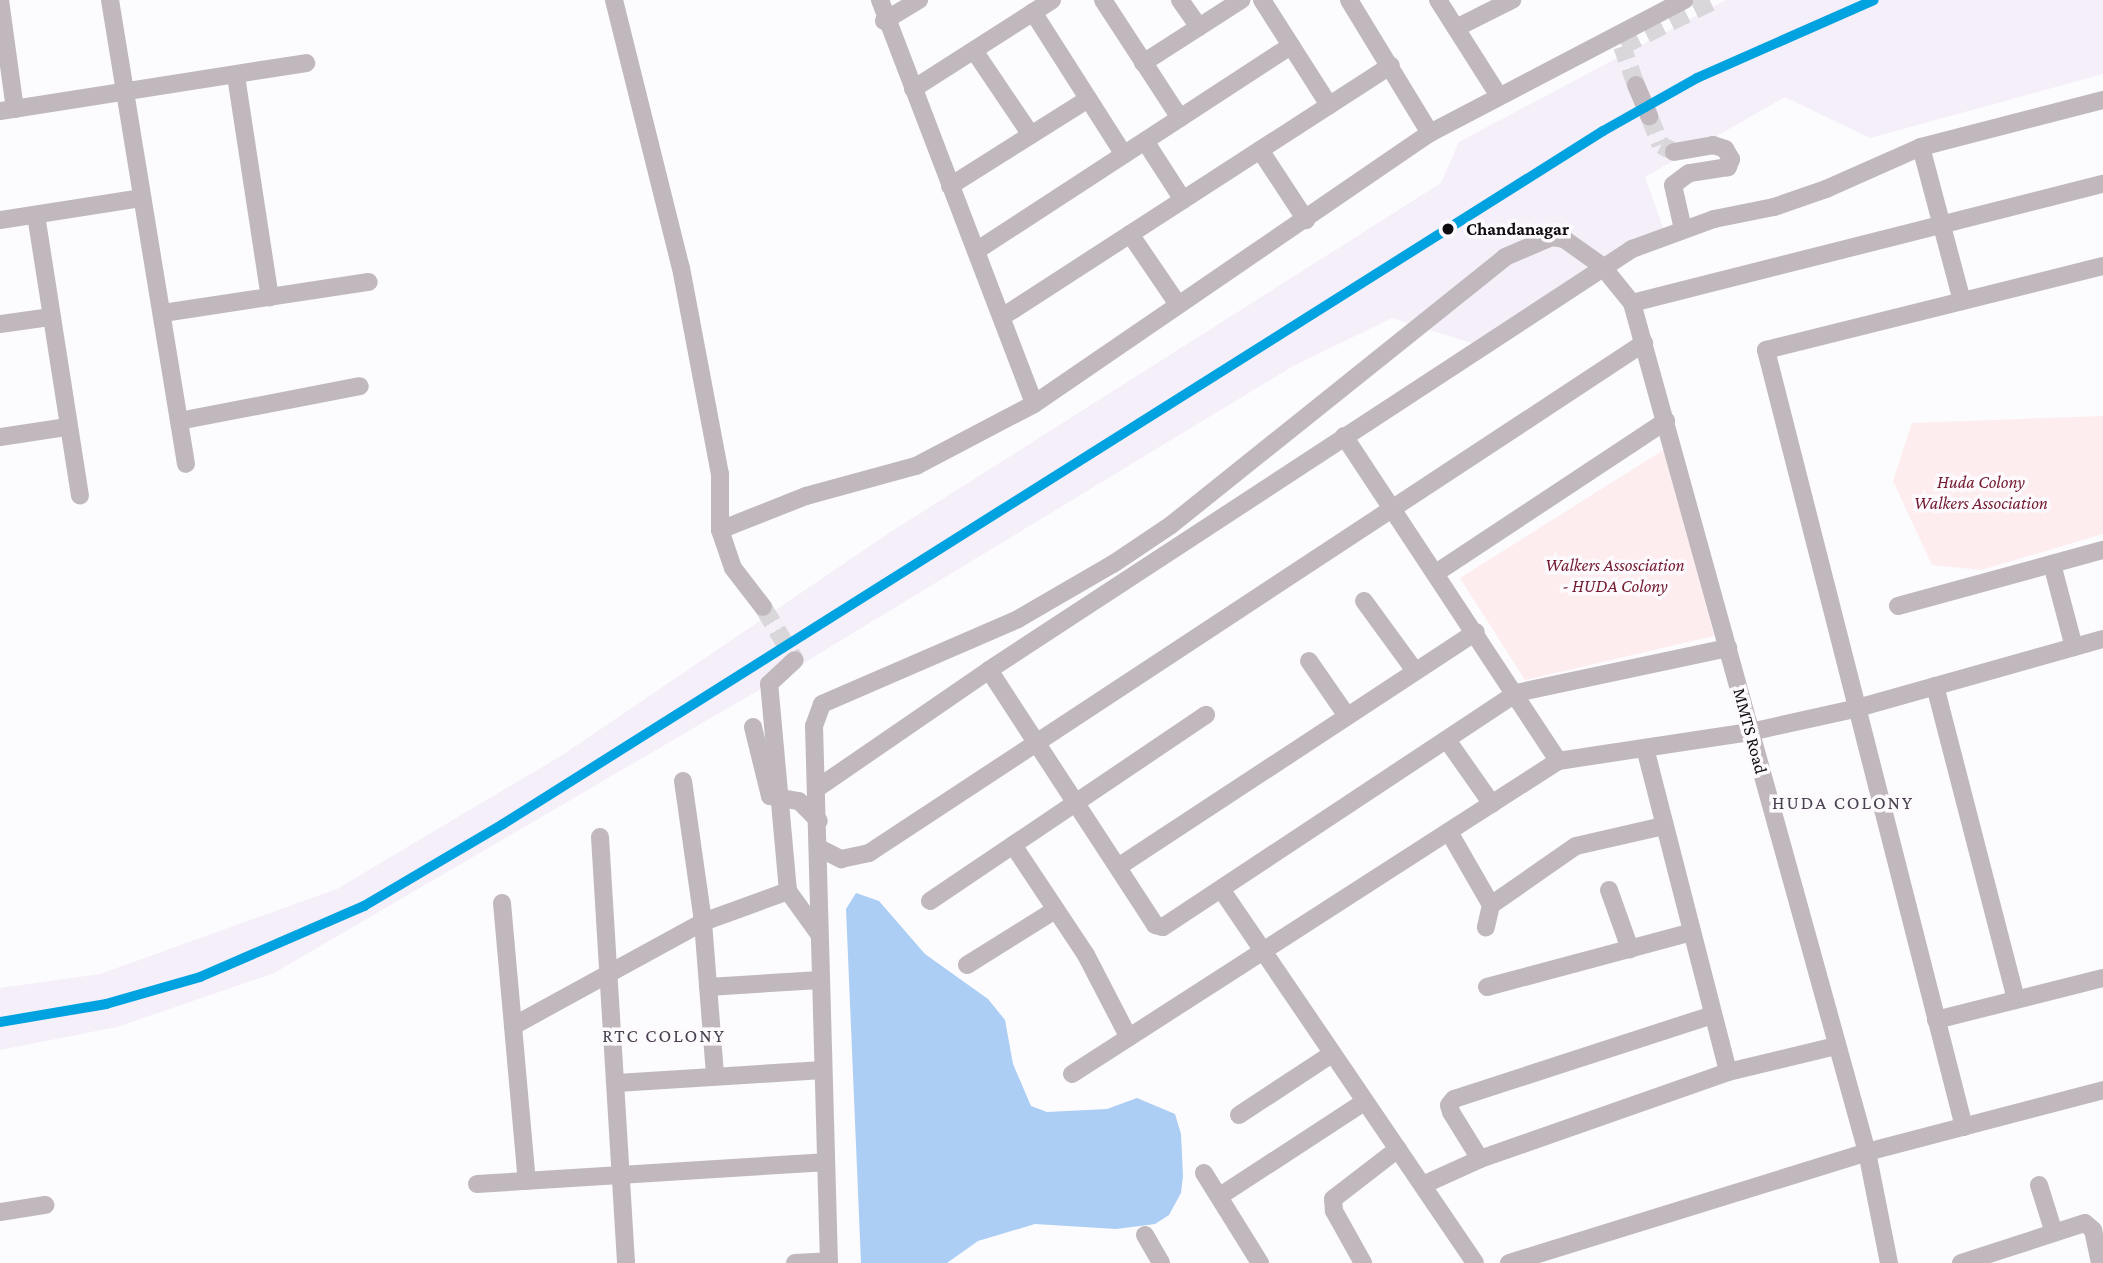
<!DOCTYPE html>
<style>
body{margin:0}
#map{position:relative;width:2103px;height:1263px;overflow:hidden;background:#fcfbfd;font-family:"Crimson Pro",serif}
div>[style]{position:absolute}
.built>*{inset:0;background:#f5eff9}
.green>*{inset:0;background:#fdedef}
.water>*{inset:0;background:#accef4}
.minor-tunnel>*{height:18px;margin-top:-9px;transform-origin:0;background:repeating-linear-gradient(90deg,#d9d7da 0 18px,transparent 0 27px)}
.minor>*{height:18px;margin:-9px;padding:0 9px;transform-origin:9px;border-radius:9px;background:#c0b8bc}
.rail-1>*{height:10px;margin:-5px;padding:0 5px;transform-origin:5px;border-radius:5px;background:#00a3e0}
.dots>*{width:19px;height:19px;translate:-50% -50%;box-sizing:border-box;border:4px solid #fdfafe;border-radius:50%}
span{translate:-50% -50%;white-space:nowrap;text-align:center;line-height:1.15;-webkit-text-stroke:7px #fdfafe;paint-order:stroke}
.stop-label{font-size:18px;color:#100c12;font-weight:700}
.left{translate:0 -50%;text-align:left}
.park-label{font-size:18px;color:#731a2e;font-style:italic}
.street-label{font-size:18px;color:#100c12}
.neighbourhood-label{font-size:19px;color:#4b4251;letter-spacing:2px}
</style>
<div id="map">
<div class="built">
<i style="clip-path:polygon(1726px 0,2103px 0,2103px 74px,1870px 138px,1785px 97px,1645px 177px,1665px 233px,1481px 346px,1392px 318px,1293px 366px,769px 684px,274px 973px,117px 1027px,0 1050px,0 988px,100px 974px,337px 889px,564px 754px,889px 533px,1441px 183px,1459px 142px)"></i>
</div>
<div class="green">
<i style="clip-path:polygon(2103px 416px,2103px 534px,1981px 570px,1932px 565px,1893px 481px,1912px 423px)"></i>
<i style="clip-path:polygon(1665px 449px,1714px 636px,1525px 680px,1460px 578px)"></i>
</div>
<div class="water">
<i style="clip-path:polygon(856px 893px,879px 901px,925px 954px,988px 999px,1005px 1020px,1013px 1064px,1031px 1106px,1047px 1112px,1107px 1109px,1137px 1098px,1175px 1114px,1181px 1134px,1183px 1176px,1181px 1193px,1169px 1215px,1155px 1224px,1116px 1229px,1035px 1224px,978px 1241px,947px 1263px,861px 1263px,846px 909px)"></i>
</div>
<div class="minor-tunnel">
<i style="left:1636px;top:85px;width:41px;rotate:-109.7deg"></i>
<i style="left:1622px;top:46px;width:104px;rotate:-26.3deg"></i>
<i style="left:1649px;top:116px;width:31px;rotate:68deg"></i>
<i style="left:1661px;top:145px;width:15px;rotate:28deg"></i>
<i style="left:763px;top:607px;width:62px;rotate:58.9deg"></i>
</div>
<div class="minor">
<i style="left:0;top:0;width:110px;rotate:82.2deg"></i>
<i style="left:110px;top:0;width:470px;rotate:80.7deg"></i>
<i style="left:614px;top:0;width:276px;rotate:76deg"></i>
<i style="left:681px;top:268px;width:210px;rotate:79.3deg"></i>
<i style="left:720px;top:474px;width:56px;rotate:90deg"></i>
<i style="left:720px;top:530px;width:92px;rotate:-21.6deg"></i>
<i style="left:806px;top:496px;width:114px;rotate:-15.3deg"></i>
<i style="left:916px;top:466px;width:133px;rotate:-27.7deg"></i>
<i style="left:1034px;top:404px;width:480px;rotate:-34.4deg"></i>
<i style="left:1430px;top:133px;width:287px;rotate:-27.6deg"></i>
<i style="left:880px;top:0;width:432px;rotate:69.1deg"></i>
<i style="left:1103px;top:0;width:141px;rotate:56.9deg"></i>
<i style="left:1180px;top:0;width:33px;rotate:55deg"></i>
<i style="left:1262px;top:0;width:125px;rotate:57.5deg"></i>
<i style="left:1349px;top:0;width:156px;rotate:58.7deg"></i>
<i style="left:1438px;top:0;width:114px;rotate:57.6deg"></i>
<i style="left:1033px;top:12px;width:169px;rotate:57.5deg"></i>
<i style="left:884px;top:21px;width:41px;rotate:-31deg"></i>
<i style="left:1456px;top:28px;width:63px;rotate:-26.6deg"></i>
<i style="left:975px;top:52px;width:100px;rotate:56deg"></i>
<i style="left:1143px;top:63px;width:117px;rotate:-32.7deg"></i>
<i style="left:236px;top:76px;width:224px;rotate:81.3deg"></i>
<i style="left:1636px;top:85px;width:34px;rotate:67deg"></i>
<i style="left:913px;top:89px;width:165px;rotate:-32.6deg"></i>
<i style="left:0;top:111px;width:310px;rotate:-8.9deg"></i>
<i style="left:1145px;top:141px;width:70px;rotate:57.2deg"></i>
<i style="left:1921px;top:147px;width:159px;rotate:75.1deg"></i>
<i style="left:1260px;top:150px;width:84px;rotate:56.7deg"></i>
<i style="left:1674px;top:152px;width:40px;rotate:-10deg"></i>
<i style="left:1713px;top:145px;width:13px;rotate:18deg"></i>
<i style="left:1725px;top:149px;width:12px;rotate:59deg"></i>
<i style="left:1731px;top:159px;width:9px;rotate:111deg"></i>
<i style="left:1728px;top:167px;width:39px;rotate:171deg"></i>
<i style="left:1689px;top:173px;width:20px;rotate:143deg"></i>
<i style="left:1673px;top:185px;width:45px;rotate:77.2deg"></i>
<i style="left:950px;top:186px;width:163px;rotate:-32.2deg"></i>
<i style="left:36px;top:215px;width:284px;rotate:81.1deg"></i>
<i style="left:0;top:220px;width:144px;rotate:-8.8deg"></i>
<i style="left:1130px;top:234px;width:83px;rotate:55.7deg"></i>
<i style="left:976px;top:251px;width:376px;rotate:-33.1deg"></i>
<i style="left:1632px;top:303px;width:486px;rotate:-14.2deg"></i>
<i style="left:163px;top:313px;width:208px;rotate:-8.6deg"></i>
<i style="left:1002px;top:317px;width:463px;rotate:-32.9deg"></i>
<i style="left:0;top:324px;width:50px;rotate:-8deg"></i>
<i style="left:179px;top:421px;width:184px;rotate:-10.9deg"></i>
<i style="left:1344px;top:436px;width:389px;rotate:56.6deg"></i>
<i style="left:1558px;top:761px;width:194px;rotate:-8.6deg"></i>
<i style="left:1750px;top:732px;width:107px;rotate:-12.5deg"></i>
<i style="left:1854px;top:709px;width:259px;rotate:-15.7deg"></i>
<i style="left:0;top:437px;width:68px;rotate:-8.5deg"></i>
<i style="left:720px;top:530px;width:40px;rotate:71.1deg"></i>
<i style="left:733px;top:568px;width:49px;rotate:52.4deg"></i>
<i style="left:2052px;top:564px;width:86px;rotate:75.2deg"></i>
<i style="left:1436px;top:573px;width:276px;rotate:-33.5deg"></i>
<i style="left:1364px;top:601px;width:87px;rotate:53.9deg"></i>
<i style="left:1898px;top:606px;width:213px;rotate:-15.3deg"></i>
<i style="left:1309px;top:661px;width:67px;rotate:55.4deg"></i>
<i style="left:989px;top:670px;width:304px;rotate:56.9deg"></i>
<i style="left:1155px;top:925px;width:8px;rotate:14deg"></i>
<i style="left:1163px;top:927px;width:424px;rotate:-33.5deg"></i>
<i style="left:1516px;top:693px;width:217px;rotate:-12deg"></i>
<i style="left:1935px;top:686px;width:323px;rotate:75.5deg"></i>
<i style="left:753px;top:727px;width:71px;rotate:76.2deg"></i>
<i style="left:770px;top:796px;width:29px;rotate:10deg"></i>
<i style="left:799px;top:801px;width:28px;rotate:45deg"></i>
<i style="left:1447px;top:740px;width:78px;rotate:54.9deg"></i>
<i style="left:1645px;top:748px;width:334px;rotate:75.6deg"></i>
<i style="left:683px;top:781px;width:142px;rotate:81.9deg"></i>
<i style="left:703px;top:922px;width:154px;rotate:85.5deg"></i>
<i style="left:819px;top:787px;width:206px;rotate:-34.5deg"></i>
<i style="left:989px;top:670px;width:769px;rotate:-33.21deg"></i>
<i style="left:1632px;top:249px;width:87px;rotate:-20.1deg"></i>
<i style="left:1714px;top:219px;width:61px;rotate:-11.3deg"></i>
<i style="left:1774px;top:207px;width:55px;rotate:-19.1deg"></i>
<i style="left:1826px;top:189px;width:104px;rotate:-23.9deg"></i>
<i style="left:1921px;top:147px;width:188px;rotate:-14.5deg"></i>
<i style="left:1449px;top:832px;width:84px;rotate:60.1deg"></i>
<i style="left:1491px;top:905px;width:23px;rotate:103deg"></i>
<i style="left:600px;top:837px;width:427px;rotate:86.5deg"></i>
<i style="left:1013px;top:845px;width:132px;rotate:56.4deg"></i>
<i style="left:1086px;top:955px;width:93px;rotate:62.6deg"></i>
<i style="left:819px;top:848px;width:25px;rotate:27deg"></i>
<i style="left:841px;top:859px;width:29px;rotate:-12deg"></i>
<i style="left:869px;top:853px;width:928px;rotate:-33.35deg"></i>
<i style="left:1118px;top:867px;width:428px;rotate:-33.3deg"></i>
<i style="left:1609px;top:890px;width:63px;rotate:70.4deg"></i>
<i style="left:788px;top:891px;width:53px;rotate:54.2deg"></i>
<i style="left:1223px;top:892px;width:448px;rotate:55.8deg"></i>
<i style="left:930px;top:901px;width:333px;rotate:-34deg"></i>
<i style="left:502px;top:903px;width:279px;rotate:84.9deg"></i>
<i style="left:1491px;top:905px;width:103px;rotate:-34.8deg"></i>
<i style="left:1576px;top:846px;width:89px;rotate:-12.9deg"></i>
<i style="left:967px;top:965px;width:104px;rotate:-32deg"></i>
<i style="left:708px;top:987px;width:112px;rotate:-3.6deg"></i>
<i style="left:1487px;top:987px;width:209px;rotate:-15deg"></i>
<i style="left:1936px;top:1020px;width:172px;rotate:-14.1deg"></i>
<i style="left:513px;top:1026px;width:217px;rotate:-28.7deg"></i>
<i style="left:703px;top:922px;width:90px;rotate:-20deg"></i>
<i style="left:788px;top:891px;width:208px;rotate:-95.2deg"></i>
<i style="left:769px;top:684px;width:35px;rotate:-43deg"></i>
<i style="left:1072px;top:1074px;width:578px;rotate:-32.78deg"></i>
<i style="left:617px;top:1083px;width:206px;rotate:-3.6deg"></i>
<i style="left:1239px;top:1115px;width:111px;rotate:-33.3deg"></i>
<i style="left:1964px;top:1127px;width:802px;rotate:-104.3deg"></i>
<i style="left:1766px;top:350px;width:347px;rotate:-14deg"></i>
<i style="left:1480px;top:1159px;width:55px;rotate:-121.7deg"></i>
<i style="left:1451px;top:1112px;width:7px;rotate:-106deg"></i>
<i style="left:1449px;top:1105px;width:8px;rotate:-50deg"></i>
<i style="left:1454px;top:1099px;width:272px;rotate:-18deg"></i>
<i style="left:1204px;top:1173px;width:106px;rotate:58.1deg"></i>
<i style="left:477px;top:1184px;width:348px;rotate:-3.6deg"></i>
<i style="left:1425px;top:1184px;width:60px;rotate:-24.4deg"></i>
<i style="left:1480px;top:1159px;width:263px;rotate:-19.3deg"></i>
<i style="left:1728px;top:1072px;width:111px;rotate:-13.5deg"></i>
<i style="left:2039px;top:1185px;width:50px;rotate:72.6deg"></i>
<i style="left:1220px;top:1196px;width:172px;rotate:-33.1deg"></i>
<i style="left:0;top:1212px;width:46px;rotate:-8.8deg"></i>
<i style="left:1145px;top:1235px;width:32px;rotate:60deg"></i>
<i style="left:795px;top:1263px;width:34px;rotate:-3deg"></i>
<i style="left:829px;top:1263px;width:537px;rotate:-91.6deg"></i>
<i style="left:814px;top:726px;width:23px;rotate:-70deg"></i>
<i style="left:822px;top:704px;width:214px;rotate:-23.4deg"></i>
<i style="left:1018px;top:619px;width:110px;rotate:-30.1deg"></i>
<i style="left:1113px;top:564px;width:70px;rotate:-33.9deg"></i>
<i style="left:1171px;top:525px;width:428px;rotate:-38.7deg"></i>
<i style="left:1505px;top:257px;width:51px;rotate:-23.1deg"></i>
<i style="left:1552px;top:237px;width:12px;rotate:9deg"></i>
<i style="left:1564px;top:239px;width:47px;rotate:35.4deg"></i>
<i style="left:1602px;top:266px;width:48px;rotate:51deg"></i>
<i style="left:1632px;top:303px;width:881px;rotate:74.53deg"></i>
<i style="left:1867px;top:1152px;width:113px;rotate:78.8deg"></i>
<i style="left:1363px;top:1263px;width:60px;rotate:-119.1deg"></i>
<i style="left:1334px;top:1211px;width:12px;rotate:-95deg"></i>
<i style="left:1333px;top:1199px;width:82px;rotate:-37.6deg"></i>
<i style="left:1509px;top:1263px;width:375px;rotate:-17.2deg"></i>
<i style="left:1867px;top:1152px;width:244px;rotate:-14.7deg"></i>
<i style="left:1961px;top:1263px;width:130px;rotate:-17.9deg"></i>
<i style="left:2085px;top:1223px;width:11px;rotate:41deg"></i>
<i style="left:2093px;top:1230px;width:34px;rotate:78deg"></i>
</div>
<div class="rail-1">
<i style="left:0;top:1022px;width:108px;rotate:-9.6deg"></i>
<i style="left:106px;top:1004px;width:98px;rotate:-16deg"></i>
<i style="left:200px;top:977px;width:179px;rotate:-23.4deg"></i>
<i style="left:364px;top:906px;width:161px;rotate:-30.5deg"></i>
<i style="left:503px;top:824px;width:1300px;rotate:-32.21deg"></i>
<i style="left:1603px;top:131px;width:108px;rotate:-29.4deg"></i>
<i style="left:1697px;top:78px;width:193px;rotate:-23.8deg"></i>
</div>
<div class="dots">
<i style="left:1448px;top:229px;background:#100c12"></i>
</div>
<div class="stop-label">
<span class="left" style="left:1466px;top:229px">Chandanagar</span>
</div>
<div class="park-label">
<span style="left:1981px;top:493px">Huda Colony<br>Walkers Association</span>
<span style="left:1615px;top:576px">Walkers Assosciation<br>- HUDA Colony</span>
</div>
<div class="street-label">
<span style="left:1750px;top:731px;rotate:75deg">MMTS Road</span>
</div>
<div class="neighbourhood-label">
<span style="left:1843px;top:803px">HUDA COLONY</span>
<span style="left:664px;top:1036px">RTC COLONY</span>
</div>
</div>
